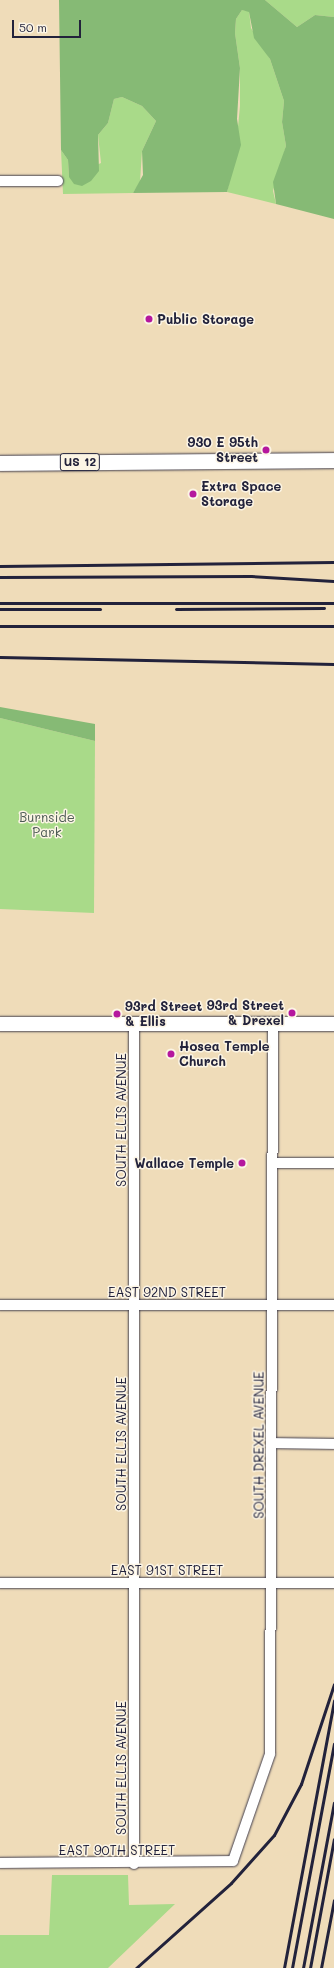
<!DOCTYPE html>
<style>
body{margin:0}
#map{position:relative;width:334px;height:1968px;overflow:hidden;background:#efdcb9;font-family:Mali,sans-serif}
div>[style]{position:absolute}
.green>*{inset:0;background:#a9da89}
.forest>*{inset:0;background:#86ba75}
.roads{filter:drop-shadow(0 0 1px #413e4e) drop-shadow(0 0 1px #413e4e)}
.street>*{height:10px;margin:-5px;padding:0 5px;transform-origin:5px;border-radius:5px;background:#fff}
.secondary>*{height:14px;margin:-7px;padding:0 7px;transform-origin:7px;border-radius:7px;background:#fff}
.primary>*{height:15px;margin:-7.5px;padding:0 7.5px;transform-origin:7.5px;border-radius:7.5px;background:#fff}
.rail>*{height:3px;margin:-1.5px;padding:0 1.5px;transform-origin:1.5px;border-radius:1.5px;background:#22223b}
.dots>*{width:11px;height:11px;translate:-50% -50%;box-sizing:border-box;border:2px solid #fcf5e5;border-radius:50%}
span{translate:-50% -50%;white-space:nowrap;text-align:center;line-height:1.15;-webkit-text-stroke:3px #fcf5e5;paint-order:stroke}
.shield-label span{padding:1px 3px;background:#fcf5e5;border:1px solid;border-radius:3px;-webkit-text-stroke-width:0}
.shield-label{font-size:12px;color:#22223b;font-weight:700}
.poi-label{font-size:13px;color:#22223b;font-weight:700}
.left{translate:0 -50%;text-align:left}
.right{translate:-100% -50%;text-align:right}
.park-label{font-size:13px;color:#4a5952}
.street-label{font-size:13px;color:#22223b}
.scale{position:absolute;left:12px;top:20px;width:69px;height:18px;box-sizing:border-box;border:2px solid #22223b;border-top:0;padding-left:5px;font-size:12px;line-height:14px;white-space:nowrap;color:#22223b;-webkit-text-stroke:3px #fcf5e5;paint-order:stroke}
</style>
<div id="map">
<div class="green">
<i style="clip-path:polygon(265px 0,334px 0,334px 17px,315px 15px,297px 27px)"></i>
<i style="clip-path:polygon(242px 10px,249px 11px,251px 28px,270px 59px,284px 101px,282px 122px,286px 146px,273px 191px,276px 204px,227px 192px,235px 158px,240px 106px,240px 68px,235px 33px,236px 19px)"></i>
<i style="clip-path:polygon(122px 97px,142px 106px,156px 121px,142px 151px,140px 182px,133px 193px,63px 194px,61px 150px,68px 160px,69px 177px,101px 163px,98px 135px,108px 123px,114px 99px)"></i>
<i style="clip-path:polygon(0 718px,95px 741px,94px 913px,0 909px)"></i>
<i style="clip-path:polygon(52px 1875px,128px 1875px,129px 1905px,175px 1904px,108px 1968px,0 1968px,0 1935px,49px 1935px)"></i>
</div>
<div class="forest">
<i style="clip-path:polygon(59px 0,265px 0,297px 27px,315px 15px,334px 17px,334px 219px,276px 204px,273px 182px,286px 146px,282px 122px,284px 101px,270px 59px,254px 38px,249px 12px,242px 10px,236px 19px,235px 33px,240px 68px,237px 119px,241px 145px,227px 192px,133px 193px,143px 175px,142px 151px,156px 121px,142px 106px,122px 97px,114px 99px,108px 123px,98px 135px,99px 171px,91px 181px,82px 186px,74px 184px,69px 177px,68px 160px,61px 150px)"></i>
<i style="clip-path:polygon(0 707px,95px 724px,95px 741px,0 718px)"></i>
</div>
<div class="roads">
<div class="street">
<i style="left:0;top:181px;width:58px"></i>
<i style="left:273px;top:1163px;width:61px"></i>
<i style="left:0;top:1305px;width:334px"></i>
<i style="left:272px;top:1443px;width:62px;rotate:0.9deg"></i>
<i style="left:0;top:1583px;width:334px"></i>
<i style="left:0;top:1863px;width:233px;rotate:-0.5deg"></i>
<i style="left:233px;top:1861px;width:113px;rotate:-70.9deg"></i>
<i style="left:270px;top:1754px;width:730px;rotate:-89.76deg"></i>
<i style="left:134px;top:1864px;width:840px;rotate:-90deg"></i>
</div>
<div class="secondary">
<i style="left:0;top:1024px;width:334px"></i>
</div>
<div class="primary">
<i style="left:0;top:463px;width:334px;rotate:-0.5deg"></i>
</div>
</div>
<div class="rail">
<i style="left:0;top:566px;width:334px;rotate:-0.7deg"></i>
<i style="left:0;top:577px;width:251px;rotate:-0.2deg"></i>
<i style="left:251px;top:576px;width:83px;rotate:3.4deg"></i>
<i style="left:0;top:603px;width:334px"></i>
<i style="left:0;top:609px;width:100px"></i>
<i style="left:176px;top:609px;width:148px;rotate:-0.4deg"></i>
<i style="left:0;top:626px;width:334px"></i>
<i style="left:0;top:657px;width:334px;rotate:1.2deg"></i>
<i style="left:136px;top:1968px;width:127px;rotate:-41.8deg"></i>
<i style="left:231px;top:1883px;width:64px;rotate:-48.1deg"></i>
<i style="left:274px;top:1835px;width:58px;rotate:-62.1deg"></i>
<i style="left:301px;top:1784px;width:105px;rotate:-71.7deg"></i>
<i style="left:284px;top:1968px;width:272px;rotate:-79.4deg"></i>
<i style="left:292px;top:1968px;width:228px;rotate:-79.4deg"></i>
<i style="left:303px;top:1968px;width:168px;rotate:-79.4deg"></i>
<i style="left:310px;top:1968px;width:131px;rotate:-79.5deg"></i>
<i style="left:321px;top:1968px;width:69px;rotate:-79.2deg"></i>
</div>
<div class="dots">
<i style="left:149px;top:319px;background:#b5179e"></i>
<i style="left:266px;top:450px;background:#b5179e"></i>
<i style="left:193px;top:494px;background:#b5179e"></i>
<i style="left:292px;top:1013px;background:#b5179e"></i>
<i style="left:117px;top:1014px;background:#b5179e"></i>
<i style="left:171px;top:1054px;background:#b5179e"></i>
<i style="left:242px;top:1163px;background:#b5179e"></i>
</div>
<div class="shield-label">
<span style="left:80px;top:462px">US 12</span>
</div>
<div class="poi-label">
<span class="left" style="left:157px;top:319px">Public Storage</span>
<span class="right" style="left:258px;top:450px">930 E 95th<br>Street</span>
<span class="left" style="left:201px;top:494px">Extra Space<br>Storage</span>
<span class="right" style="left:284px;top:1013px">93rd Street<br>&amp; Drexel</span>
<span class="left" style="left:125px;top:1014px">93rd Street<br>&amp; Ellis</span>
<span class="left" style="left:179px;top:1054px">Hosea Temple<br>Church</span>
<span class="right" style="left:234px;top:1163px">Wallace Temple</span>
</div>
<div class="park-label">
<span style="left:47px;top:825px">Burnside<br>Park</span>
</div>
<div class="street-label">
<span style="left:121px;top:1120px;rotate:-90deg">SOUTH ELLIS AVENUE</span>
<span style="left:167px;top:1292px">EAST 92ND STREET</span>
<span style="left:121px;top:1444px;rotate:-90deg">SOUTH ELLIS AVENUE</span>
<span style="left:259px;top:1445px;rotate:-90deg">SOUTH DREXEL AVENUE</span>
<span style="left:167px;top:1570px">EAST 91ST STREET</span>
<span style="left:121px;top:1768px;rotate:-90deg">SOUTH ELLIS AVENUE</span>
<span style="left:117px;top:1850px">EAST 90TH STREET</span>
</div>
<div class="scale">50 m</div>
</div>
